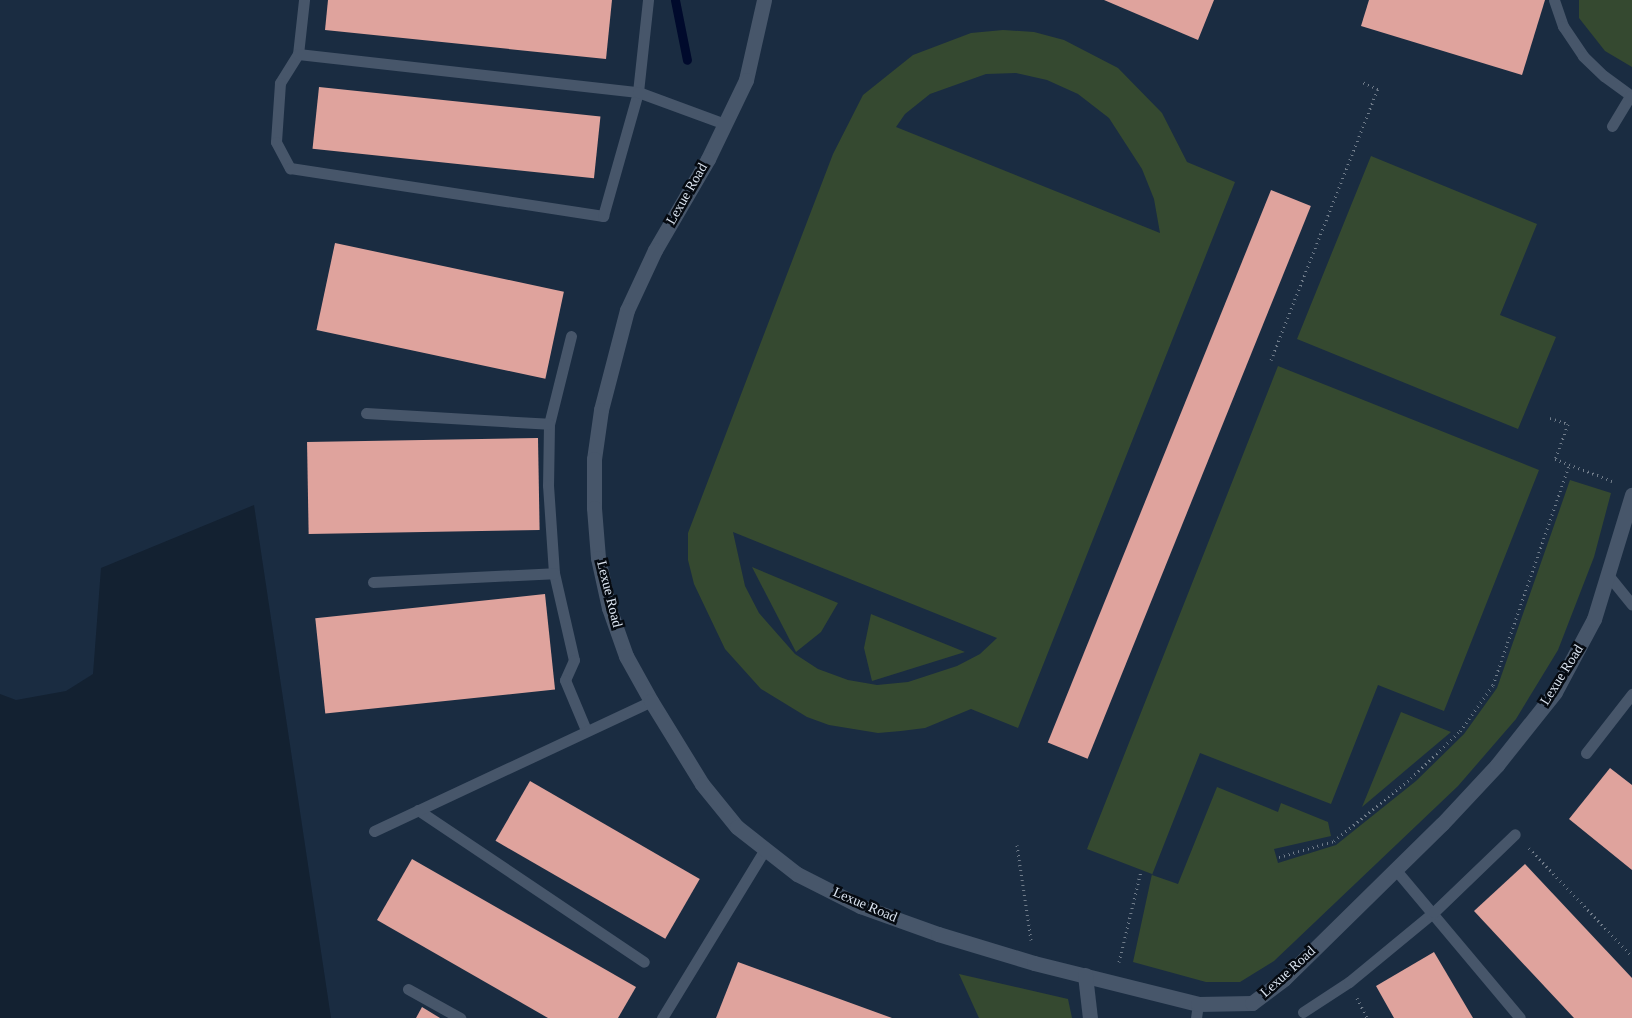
<!DOCTYPE html>
<style>
body{margin:0}
#map{position:relative;width:1632px;height:1018px;overflow:hidden;background:#132131;font-family:Georgia,serif}
div>[style]{position:absolute}
.built>*{inset:0;background:#1a2c41}
.green>*{inset:0;background:#354930}
.stream>*{height:9px;margin:-4.5px;padding:0 4.5px;transform-origin:4.5px;border-radius:4.5px;background:#000a2c}
.building>*{inset:0;background:#dfa39d;transform-origin:0 0}
.path>*{height:3px;margin-top:-1.5px;transform-origin:0;background:repeating-linear-gradient(90deg,#707c8a 0 1px,transparent 0 5px)}
.service>*{height:11px;margin:-5.5px;padding:0 5.5px;transform-origin:5.5px;border-radius:5.5px;background:#47566a}
.minor>*{height:15px;margin:-7.5px;padding:0 7.5px;transform-origin:7.5px;border-radius:7.5px;background:#47566a}
span{translate:-50% -50%;white-space:nowrap;text-align:center;line-height:1.15;-webkit-text-stroke:5px #050a11;paint-order:stroke}
.street-label{font-size:14px;color:#dbe4f0}
</style>
<div id="map">
<div class="built">
<i style="clip-path:polygon(0 0,1632px 0,1632px 1018px,331px 1018px,254px 505px,101px 568px,93px 674px,66px 691px,16px 700px,0 694px)"></i>
</div>
<div class="green">
<i style="clip-path:polygon(1579px 0,1632px 0,1632px 67px,1605px 51px,1579px 18px)"></i>
<i style="clip-path:polygon(evenodd,1003px 30px,1034px 32px,1064px 40px,1118px 68px,1162px 113px,1187px 162px,1235px 182px,1018px 728px,971px 709px,925px 728px,901px 731px,878px 733px,829px 725px,807px 717px,761px 689px,725px 649px,694px 584px,688px 560px,688px 533px,833px 154px,863px 95px,913px 55px,971px 33px,1003px 30px,1016px 73px,1047px 80px,1078px 94px,1109px 118px,1142px 169px,1154px 199px,1160px 233px,896px 127px,905px 114px,930px 94px,986px 74px,1016px 73px,1003px 30px,733px 532px,997px 638px,980px 654px,957px 666px,908px 682px,877px 685px,848px 680px,818px 669px,795px 654px,759px 613px,745px 586px,733px 532px)"></i>
<i style="clip-path:polygon(1371px 156px,1537px 224px,1500px 315px,1556px 337px,1518px 429px,1297px 339px)"></i>
<i style="clip-path:polygon(1278px 366px,1539px 470px,1444px 711px,1378px 685px,1331px 804px,1200px 753px,1152px 875px,1178px 884px,1217px 787px,1278px 812px,1281px 803px,1328px 822px,1331px 836px,1274px 849px,1278px 863px,1336px 845px,1416px 781px,1464px 734px,1497px 688px,1570px 480px,1611px 493px,1594px 557px,1558px 650px,1516px 719px,1458px 786px,1274px 961px,1240px 982px,1206px 982px,1133px 962px,1152px 874px,1087px 849px)"></i>
<i style="clip-path:polygon(752px 567px,838px 603px,821px 632px,796px 652px)"></i>
<i style="clip-path:polygon(871px 614px,965px 652px,872px 681px,864px 648px)"></i>
<i style="clip-path:polygon(1401px 712px,1451px 732px,1362px 807px)"></i>
<i style="clip-path:polygon(959px 974px,1068px 999px,1072px 1018px,979px 1018px)"></i>
</div>
<div class="stream">
<i style="left:675px;top:0;width:61px;rotate:78.7deg"></i>
</div>
<div class="building">
<i style="clip-path:polygon(328px 0,612px 0,606px 59px,325px 30px)"></i>
<i style="clip-path:polygon(1104px 0,1214px 0,1198px 40px)"></i>
<i style="clip-path:polygon(1369px 0,1545px 0,1522px 75px,1361px 26px)"></i>
<i style="left:319px;top:87px;width:283px;height:62px;rotate:6deg"></i>
<i style="left:1271px;top:190px;width:43px;height:596px;rotate:22deg"></i>
<i style="left:335px;top:243px;width:234px;height:89px;rotate:12deg"></i>
<i style="left:538px;top:438px;width:92px;height:231px;rotate:89deg"></i>
<i style="left:545px;top:594px;width:96px;height:231px;rotate:84deg"></i>
<i style="clip-path:polygon(1610px 768px,1632px 785px,1632px 870px,1569px 819px)"></i>
<i style="left:530px;top:781px;width:196px;height:69px;rotate:30deg"></i>
<i style="clip-path:polygon(412px 859px,636px 987px,618px 1018px,548px 1018px,377px 920px)"></i>
<i style="clip-path:polygon(1525px 864px,1632px 978px,1632px 1018px,1574px 1018px,1474px 911px)"></i>
<i style="clip-path:polygon(1434px 952px,1473px 1018px,1394px 1018px,1376px 986px)"></i>
<i style="clip-path:polygon(738px 962px,892px 1018px,716px 1018px)"></i>
<i style="clip-path:polygon(422px 1007px,440px 1018px,416px 1018px)"></i>
</div>
<div class="path">
<i style="left:1271px;top:360px;width:291px;rotate:-68.5deg"></i>
<i style="left:1378px;top:89px;width:17px;rotate:-156deg"></i>
<i style="left:1550px;top:418px;width:19px;rotate:18deg"></i>
<i style="left:1568px;top:424px;width:37px;rotate:110deg"></i>
<i style="left:1555px;top:459px;width:64px;rotate:21deg"></i>
<i style="left:1017px;top:845px;width:96px;rotate:81.6deg"></i>
<i style="left:1529px;top:848px;width:149px;rotate:46.4deg"></i>
<i style="left:1279px;top:857px;width:57px;rotate:-16.2deg"></i>
<i style="left:1334px;top:841px;width:99px;rotate:-39.3deg"></i>
<i style="left:1411px;top:778px;width:68px;rotate:-43.8deg"></i>
<i style="left:1460px;top:731px;width:57px;rotate:-54.3deg"></i>
<i style="left:1493px;top:685px;width:233px;rotate:-70.9deg"></i>
<i style="left:1119px;top:962px;width:94px;rotate:-76.4deg"></i>
<i style="left:1357px;top:998px;width:22px;rotate:63deg"></i>
</div>
<div class="service">
<i style="left:304px;top:0;width:54px;rotate:96.3deg"></i>
<i style="left:298px;top:54px;width:34px;rotate:122deg"></i>
<i style="left:280px;top:83px;width:59px;rotate:93.9deg"></i>
<i style="left:276px;top:142px;width:30px;rotate:62deg"></i>
<i style="left:290px;top:168px;width:317px;rotate:8.7deg"></i>
<i style="left:603px;top:216px;width:129px;rotate:-74.2deg"></i>
<i style="left:638px;top:92px;width:93px;rotate:-83.8deg"></i>
<i style="left:1554px;top:0;width:28px;rotate:71deg"></i>
<i style="left:1563px;top:26px;width:36px;rotate:56deg"></i>
<i style="left:1583px;top:56px;width:29px;rotate:44deg"></i>
<i style="left:1604px;top:76px;width:34px;rotate:36deg"></i>
<i style="left:298px;top:54px;width:342px;rotate:6.4deg"></i>
<i style="left:638px;top:92px;width:93px;rotate:20.2deg"></i>
<i style="left:1612px;top:126px;width:35px;rotate:-59deg"></i>
<i style="left:571px;top:336px;width:91px;rotate:104deg"></i>
<i style="left:549px;top:424px;width:61px;rotate:90.9deg"></i>
<i style="left:548px;top:485px;width:88px;rotate:86.1deg"></i>
<i style="left:554px;top:573px;width:89px;rotate:77.1deg"></i>
<i style="left:574px;top:660px;width:22px;rotate:114deg"></i>
<i style="left:565px;top:680px;width:54px;rotate:67.2deg"></i>
<i style="left:366px;top:413px;width:183px;rotate:3.4deg"></i>
<i style="left:1608px;top:575px;width:38px;rotate:51deg"></i>
<i style="left:373px;top:582px;width:181px;rotate:-2.8deg"></i>
<i style="left:1586px;top:753px;width:75px;rotate:-52.1deg"></i>
<i style="left:418px;top:810px;width:272px;rotate:33.9deg"></i>
<i style="left:374px;top:831px;width:306px;rotate:-25.1deg"></i>
<i style="left:1395px;top:869px;width:194px;rotate:50deg"></i>
<i style="left:408px;top:989px;width:60px;rotate:29.1deg"></i>
<i style="left:1303px;top:1012px;width:55px;rotate:-33.1deg"></i>
<i style="left:1349px;top:982px;width:110px;rotate:-39.5deg"></i>
<i style="left:1434px;top:912px;width:112px;rotate:-43.9deg"></i>
<i style="left:662px;top:1018px;width:196px;rotate:-58.6deg"></i>
<i style="left:1196px;top:1018px;width:14px;rotate:-82deg"></i>
</div>
<div class="minor">
<i style="left:764px;top:0;width:82px;rotate:102.7deg"></i>
<i style="left:746px;top:80px;width:88px;rotate:115.7deg"></i>
<i style="left:708px;top:159px;width:105px;rotate:120.2deg"></i>
<i style="left:655px;top:250px;width:66px;rotate:115deg"></i>
<i style="left:627px;top:310px;width:103px;rotate:104.6deg"></i>
<i style="left:601px;top:410px;width:49px;rotate:98.1deg"></i>
<i style="left:594px;top:459px;width:49px;rotate:90deg"></i>
<i style="left:594px;top:508px;width:50px;rotate:85.4deg"></i>
<i style="left:598px;top:558px;width:51px;rotate:77.6deg"></i>
<i style="left:609px;top:608px;width:51px;rotate:70.5deg"></i>
<i style="left:626px;top:656px;width:51px;rotate:60.9deg"></i>
<i style="left:651px;top:701px;width:97px;rotate:58.4deg"></i>
<i style="left:702px;top:784px;width:55px;rotate:50.9deg"></i>
<i style="left:737px;top:827px;width:76px;rotate:38.1deg"></i>
<i style="left:797px;top:874px;width:71px;rotate:26.9deg"></i>
<i style="left:860px;top:906px;width:83px;rotate:19.7deg"></i>
<i style="left:938px;top:934px;width:100px;rotate:16.8deg"></i>
<i style="left:1034px;top:963px;width:169px;rotate:14deg"></i>
<i style="left:1198px;top:1004px;width:54px;rotate:-1.1deg"></i>
<i style="left:1252px;top:1003px;width:40px;rotate:-37deg"></i>
<i style="left:1284px;top:979px;width:221px;rotate:-44.5deg"></i>
<i style="left:1442px;top:824px;width:81px;rotate:-47deg"></i>
<i style="left:1497px;top:765px;width:93px;rotate:-51.5deg"></i>
<i style="left:1555px;top:692px;width:83px;rotate:-61.9deg"></i>
<i style="left:1594px;top:619px;width:130px;rotate:-73deg"></i>
<i style="left:1085px;top:975px;width:43px;rotate:83.4deg"></i>
</div>
<div class="street-label">
<span style="left:687px;top:194px;rotate:-60deg">Lexue Road</span>
<span style="left:609px;top:594px;rotate:76deg">Lexue Road</span>
<span style="left:1562px;top:675px;rotate:-58deg">Lexue Road</span>
<span style="left:865px;top:905px;rotate:23deg">Lexue Road</span>
<span style="left:1288px;top:972px;rotate:-42deg">Lexue Road</span>
</div>
</div>
